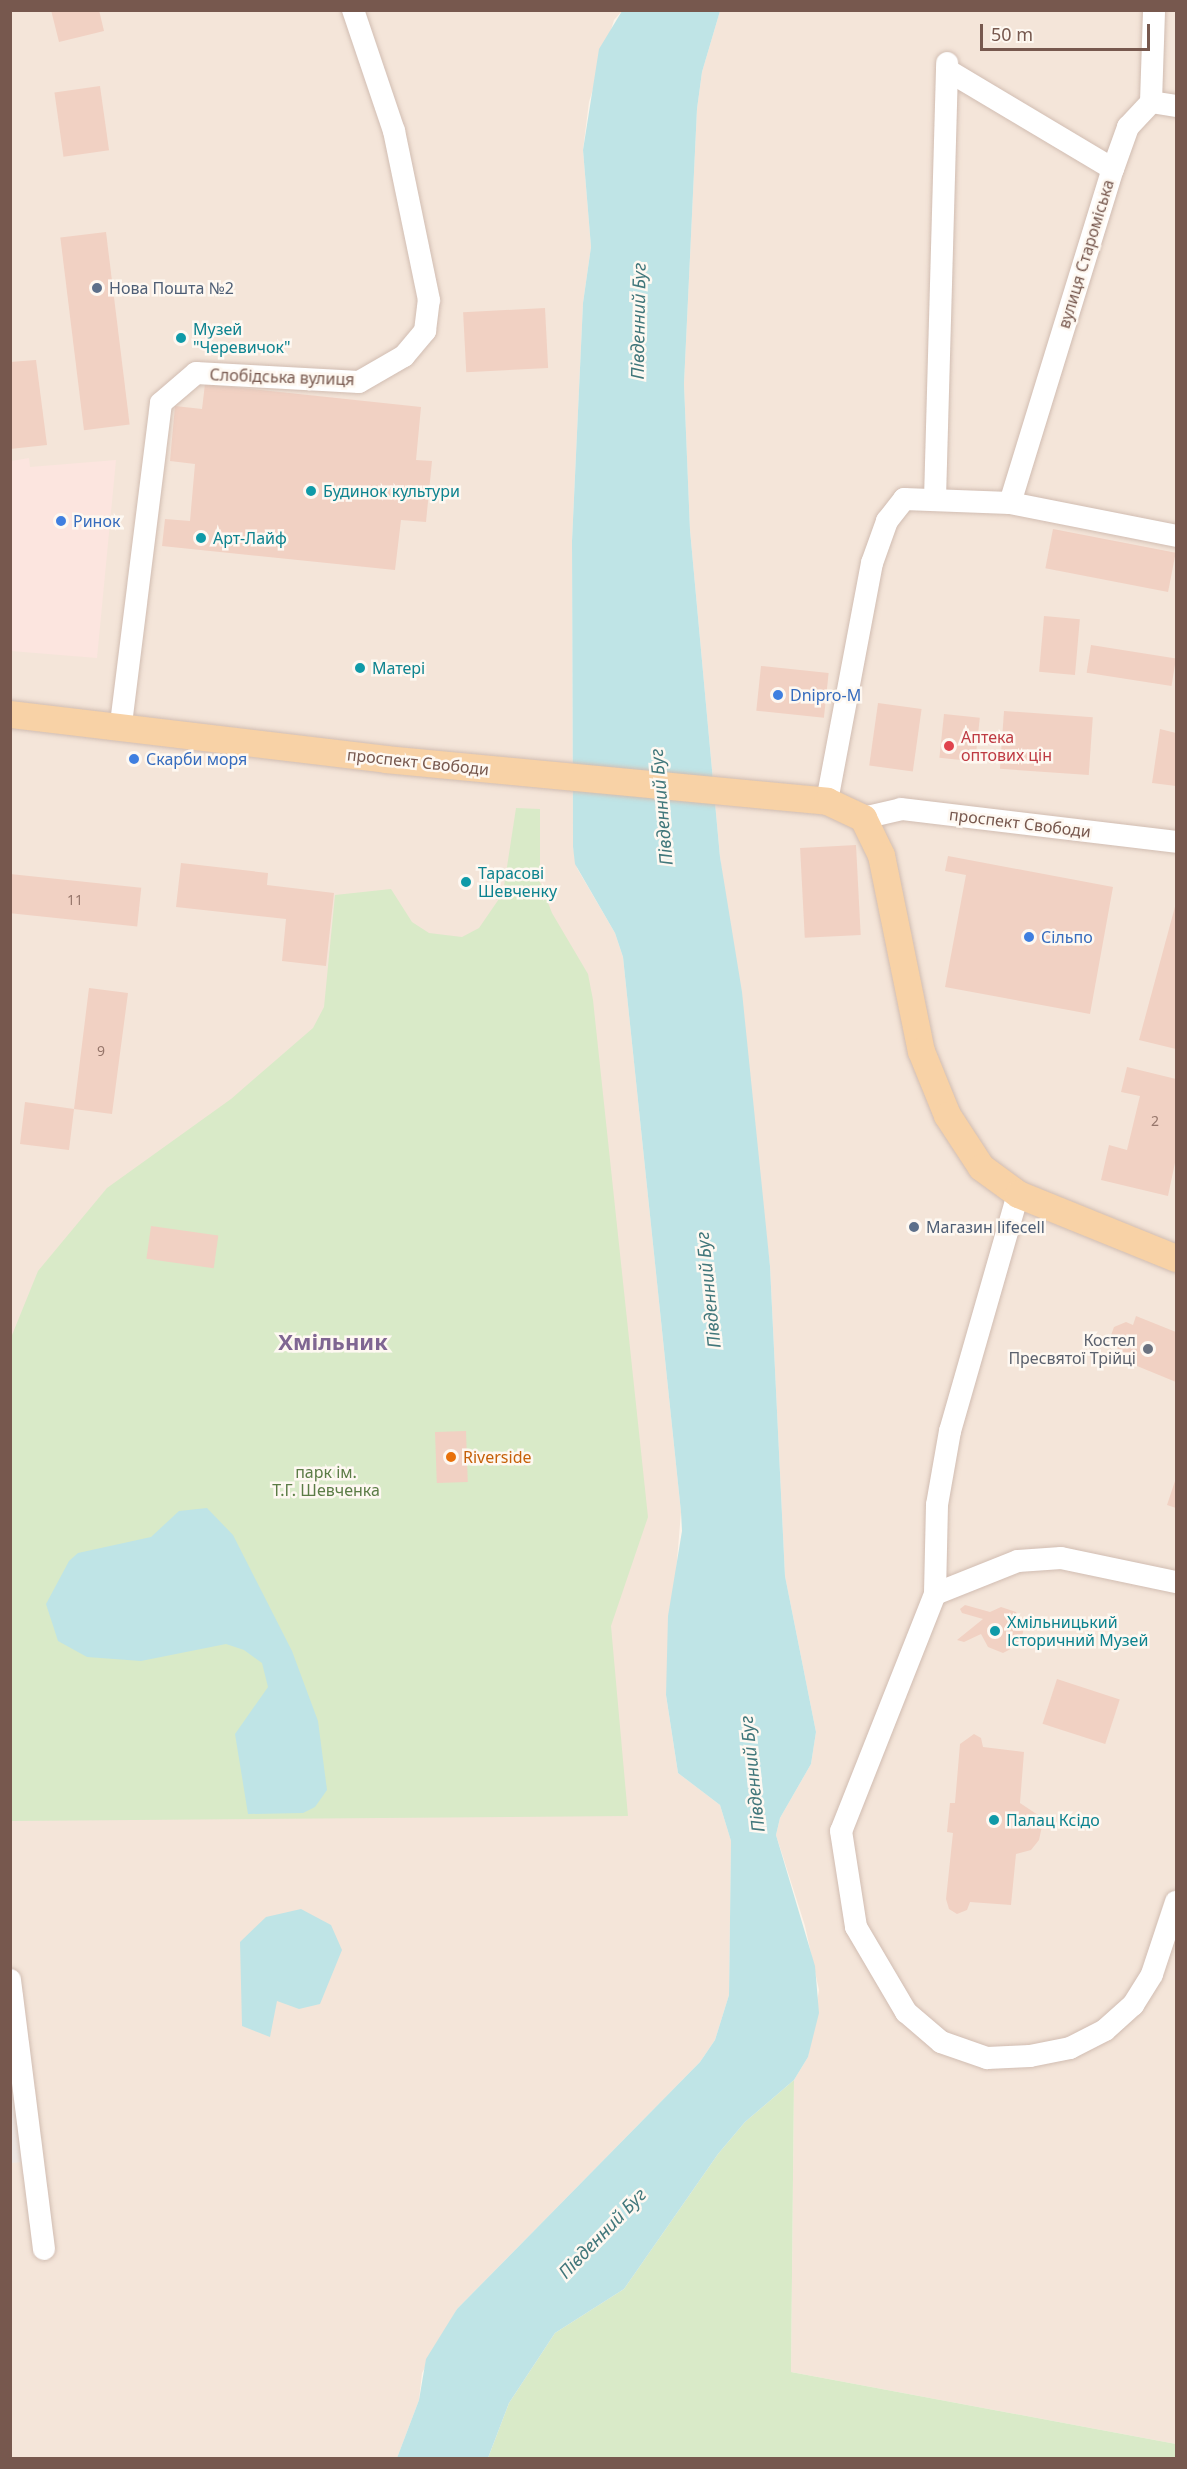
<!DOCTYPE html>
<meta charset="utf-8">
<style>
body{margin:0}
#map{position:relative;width:1187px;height:2469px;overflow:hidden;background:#fcf4ea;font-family:"Noto Sans",sans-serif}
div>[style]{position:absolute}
.residential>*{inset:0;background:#f4e5d9}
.commercial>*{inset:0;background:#fce5df}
.industrial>*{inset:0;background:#eee7e3}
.green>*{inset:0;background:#d9eac8}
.water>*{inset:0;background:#bfe4e6}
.building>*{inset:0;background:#f1d1c3;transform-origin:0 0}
.roads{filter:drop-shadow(0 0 2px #d1bdb2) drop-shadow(0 0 2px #d1bdb2)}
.minor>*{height:22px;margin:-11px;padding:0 11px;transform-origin:11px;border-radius:11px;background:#fff}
.major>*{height:27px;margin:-13.5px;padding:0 13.5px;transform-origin:13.5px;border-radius:13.5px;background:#f8d2a6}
.dots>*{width:16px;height:16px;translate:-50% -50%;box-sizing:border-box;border:3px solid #fef8f1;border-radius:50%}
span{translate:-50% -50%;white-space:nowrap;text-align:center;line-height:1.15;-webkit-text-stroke:5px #fef8f1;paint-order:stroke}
.number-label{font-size:14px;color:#96766b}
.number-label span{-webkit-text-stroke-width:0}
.street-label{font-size:16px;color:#77584e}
.service-label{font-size:16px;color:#4e5e75}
.left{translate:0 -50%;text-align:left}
.culture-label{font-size:16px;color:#0d838f}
.shop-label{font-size:16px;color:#366cbe}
.health-label{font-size:16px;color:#be3a42}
.worship-label{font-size:16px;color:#5b616d}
.right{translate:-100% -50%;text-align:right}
.food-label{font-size:16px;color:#c56008}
.park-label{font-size:16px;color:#5b7c46}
.water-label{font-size:18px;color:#41777b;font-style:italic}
.district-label{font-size:22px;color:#7f6692;font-weight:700}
.frame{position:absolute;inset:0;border:12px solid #77584e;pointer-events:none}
.scale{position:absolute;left:980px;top:24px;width:170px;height:27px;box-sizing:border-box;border:3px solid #77584e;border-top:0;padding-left:8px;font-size:18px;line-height:21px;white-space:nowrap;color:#77584e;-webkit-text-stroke:4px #fef8f1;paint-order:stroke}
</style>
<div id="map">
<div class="residential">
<i style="clip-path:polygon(11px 11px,622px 11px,614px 20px,589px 102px,583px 150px,591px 247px,583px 303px,572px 541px,573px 847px,577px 868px,615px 933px,623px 957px,681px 1512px,666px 1695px,678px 1773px,720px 1805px,731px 1841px,729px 1995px,715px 2040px,700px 2062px,457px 2309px,422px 2373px,419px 2400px,397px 2458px,11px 2458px)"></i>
<i style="clip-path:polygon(720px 11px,1176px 11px,1176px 2444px,791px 2372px,794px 2080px,808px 2057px,819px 1990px,805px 1926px,776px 1835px,780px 1818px,811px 1764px,816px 1732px,785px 1576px,770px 1266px,720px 857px,690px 530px,684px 384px,697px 109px,702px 72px)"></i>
</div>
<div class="commercial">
<i style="clip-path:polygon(29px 458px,30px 467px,116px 460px,97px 658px,11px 651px,11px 461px)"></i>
</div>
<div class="industrial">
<i style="clip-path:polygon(10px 2061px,23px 2162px,11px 2163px,10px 2163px)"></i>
</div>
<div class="green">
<i style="clip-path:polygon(516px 808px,540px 809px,540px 882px,552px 913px,588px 974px,593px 1000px,648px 1517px,611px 1626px,628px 1816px,11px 1821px,10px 1340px,38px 1271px,107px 1188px,231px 1099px,313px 1028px,324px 1007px,335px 895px,391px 889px,412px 922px,429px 933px,462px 937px,479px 928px,503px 893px)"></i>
<i style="clip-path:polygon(794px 2080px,791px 2372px,1176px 2444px,1176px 2458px,488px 2458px,509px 2403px,555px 2333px,624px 2289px,718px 2154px,745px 2122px)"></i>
</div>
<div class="water">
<i style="clip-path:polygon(622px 11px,720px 11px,702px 72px,697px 109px,684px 384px,690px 530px,720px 857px,742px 992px,770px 1266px,785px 1576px,816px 1732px,811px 1764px,780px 1818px,776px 1835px,815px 1966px,819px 2013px,808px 2057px,794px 2080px,745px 2122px,718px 2154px,624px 2289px,555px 2333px,509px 2403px,488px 2458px,397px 2458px,419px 2400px,426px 2359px,457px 2309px,700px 2062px,715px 2040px,729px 1995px,731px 1841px,720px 1805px,678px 1773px,666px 1695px,668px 1616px,682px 1531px,681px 1512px,623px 957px,615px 933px,575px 864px,573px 847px,572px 541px,583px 303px,591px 247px,583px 150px,599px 49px)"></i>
<i style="clip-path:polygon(207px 1508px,233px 1535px,292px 1651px,318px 1721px,327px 1790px,315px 1807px,303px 1813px,248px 1814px,235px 1734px,268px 1687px,262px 1663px,244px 1650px,226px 1644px,141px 1661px,87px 1657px,58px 1641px,46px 1604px,69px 1561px,78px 1553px,151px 1537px,179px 1511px)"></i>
<i style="clip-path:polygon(301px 1909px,331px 1925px,342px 1950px,320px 2004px,299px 2009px,277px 2001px,270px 2037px,242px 2026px,240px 1942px,266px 1917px)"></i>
</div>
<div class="building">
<i style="clip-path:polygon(51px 10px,99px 10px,104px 31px,59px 42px)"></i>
<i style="left:100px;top:86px;width:65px;height:46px;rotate:82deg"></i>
<i style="left:106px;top:232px;width:194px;height:46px;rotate:83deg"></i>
<i style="left:545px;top:308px;width:60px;height:82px;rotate:87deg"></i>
<i style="clip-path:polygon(36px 360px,47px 445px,10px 449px,10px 362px)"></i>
<i style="clip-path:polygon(205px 384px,421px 407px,416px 460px,432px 461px,426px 522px,401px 520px,395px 570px,162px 546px,165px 519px,190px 521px,195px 464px,170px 461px,175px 406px,202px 409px)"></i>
<i style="left:1053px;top:529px;width:125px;height:40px;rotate:11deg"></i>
<i style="left:1044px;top:616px;width:36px;height:56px;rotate:5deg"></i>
<i style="left:1091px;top:645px;width:86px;height:28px;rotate:9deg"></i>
<i style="left:761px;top:666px;width:68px;height:45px;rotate:6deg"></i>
<i style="left:878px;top:703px;width:44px;height:63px;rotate:8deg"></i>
<i style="left:1004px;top:711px;width:89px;height:58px;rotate:4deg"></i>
<i style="left:944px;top:714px;width:36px;height:44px;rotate:6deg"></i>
<i style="clip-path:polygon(1160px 729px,1176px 733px,1176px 786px,1152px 783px)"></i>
<i style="left:856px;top:845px;width:90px;height:56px;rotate:87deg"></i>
<i style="clip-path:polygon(948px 856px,1113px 887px,1090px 1014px,945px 987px,966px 875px,945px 871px)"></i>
<i style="clip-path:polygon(181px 863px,268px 873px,267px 885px,334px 893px,326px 966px,282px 961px,286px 919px,176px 907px)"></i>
<i style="left:10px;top:874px;width:132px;height:39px;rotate:6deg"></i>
<i style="clip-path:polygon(1176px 903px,1176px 1049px,1139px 1040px)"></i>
<i style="clip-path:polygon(89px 988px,128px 993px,112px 1114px,74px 1109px,69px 1150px,20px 1144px,25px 1102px,74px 1109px)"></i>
<i style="clip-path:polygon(1127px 1067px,1176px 1079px,1176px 1158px,1168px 1196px,1101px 1180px,1109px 1145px,1127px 1150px,1140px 1096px,1121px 1092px)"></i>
<i style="left:151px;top:1226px;width:68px;height:33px;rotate:8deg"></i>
<i style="clip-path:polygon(1136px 1316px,1176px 1332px,1176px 1382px,1120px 1359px,1123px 1351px,1116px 1348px,1110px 1338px,1114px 1327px,1126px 1322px,1133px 1325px)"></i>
<i style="left:466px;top:1431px;width:51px;height:31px;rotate:88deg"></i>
<i style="clip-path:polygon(1176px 1478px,1176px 1508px,1167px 1505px)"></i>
<i style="clip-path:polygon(965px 1605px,990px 1612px,1001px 1607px,1016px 1612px,1024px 1628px,1020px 1644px,1003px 1653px,988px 1647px,981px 1634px,964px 1642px,957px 1640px,983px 1619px,962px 1613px,960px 1609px)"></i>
<i style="left:1057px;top:1679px;width:66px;height:47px;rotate:18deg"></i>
<i style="clip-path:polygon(974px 1734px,981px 1738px,983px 1747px,1024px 1752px,1020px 1803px,1038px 1815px,1042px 1826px,1039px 1840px,1031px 1850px,1016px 1854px,1011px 1905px,970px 1902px,967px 1910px,957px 1914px,949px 1909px,946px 1899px,953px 1833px,947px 1832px,950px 1803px,955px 1803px,960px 1744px)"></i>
</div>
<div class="roads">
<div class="minor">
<i style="left:947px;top:70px;width:193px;rotate:30.8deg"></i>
<i style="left:1151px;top:102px;width:25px;rotate:9deg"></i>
<i style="left:935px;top:499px;width:436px;rotate:-88.4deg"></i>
<i style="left:1010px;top:503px;width:350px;rotate:-72.9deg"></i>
<i style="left:1113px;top:169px;width:45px;rotate:-70.3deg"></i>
<i style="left:1128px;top:127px;width:34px;rotate:-47deg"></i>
<i style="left:1151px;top:102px;width:92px;rotate:-88.1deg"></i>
<i style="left:121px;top:724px;width:323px;rotate:-82.9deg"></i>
<i style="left:161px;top:403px;width:46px;rotate:-40.6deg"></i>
<i style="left:196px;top:373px;width:163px;rotate:3.2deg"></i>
<i style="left:359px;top:382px;width:52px;rotate:-30deg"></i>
<i style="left:404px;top:356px;width:33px;rotate:-50deg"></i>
<i style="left:425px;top:331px;width:31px;rotate:-83deg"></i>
<i style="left:429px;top:300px;width:173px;rotate:-101.7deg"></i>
<i style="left:394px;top:131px;width:128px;rotate:-108.7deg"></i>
<i style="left:827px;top:801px;width:242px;rotate:-79.3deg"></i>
<i style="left:872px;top:563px;width:45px;rotate:-70.3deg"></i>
<i style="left:887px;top:521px;width:28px;rotate:-52deg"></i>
<i style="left:904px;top:499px;width:106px;rotate:2.2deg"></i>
<i style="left:1010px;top:503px;width:169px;rotate:11.2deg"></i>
<i style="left:863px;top:818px;width:39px;rotate:-13deg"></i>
<i style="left:901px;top:809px;width:277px;rotate:6.8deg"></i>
<i style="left:1018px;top:1194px;width:247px;rotate:106deg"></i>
<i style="left:950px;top:1431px;width:75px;rotate:100deg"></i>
<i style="left:937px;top:1505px;width:89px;rotate:91.3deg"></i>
<i style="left:935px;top:1594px;width:255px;rotate:111.6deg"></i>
<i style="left:841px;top:1831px;width:97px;rotate:81.1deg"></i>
<i style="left:856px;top:1927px;width:99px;rotate:59.5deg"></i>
<i style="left:906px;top:2012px;width:46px;rotate:40.6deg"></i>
<i style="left:941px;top:2042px;width:49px;rotate:19.2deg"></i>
<i style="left:987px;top:2058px;width:43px;rotate:-2.7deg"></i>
<i style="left:1030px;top:2056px;width:41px;rotate:-11.3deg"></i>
<i style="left:1070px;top:2048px;width:39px;rotate:-27deg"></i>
<i style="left:1105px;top:2030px;width:38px;rotate:-42deg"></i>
<i style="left:1133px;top:2005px;width:36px;rotate:-58deg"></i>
<i style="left:1152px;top:1974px;width:76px;rotate:-71.6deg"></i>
<i style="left:935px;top:1594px;width:89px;rotate:-21.7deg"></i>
<i style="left:1018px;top:1561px;width:43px;rotate:-4deg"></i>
<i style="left:1061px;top:1558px;width:117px;rotate:11.8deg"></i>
<i style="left:10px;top:1980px;width:271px;rotate:82.8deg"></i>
</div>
<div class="major">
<i style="left:10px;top:714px;width:378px;rotate:6.8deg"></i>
<i style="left:385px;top:759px;width:444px;rotate:5.4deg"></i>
<i style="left:827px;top:801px;width:40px;rotate:25deg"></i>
<i style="left:863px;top:818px;width:41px;rotate:64.1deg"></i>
<i style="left:881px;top:855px;width:200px;rotate:78.5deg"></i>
<i style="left:921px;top:1051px;width:69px;rotate:67.9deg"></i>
<i style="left:947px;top:1115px;width:62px;rotate:56.8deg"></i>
<i style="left:981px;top:1167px;width:46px;rotate:36.1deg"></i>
<i style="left:1018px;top:1194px;width:170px;rotate:22.1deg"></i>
</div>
</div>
<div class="dots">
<i style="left:97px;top:288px;background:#5c6f8a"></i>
<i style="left:181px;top:338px;background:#0f9aa8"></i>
<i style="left:311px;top:491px;background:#0f9aa8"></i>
<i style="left:61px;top:521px;background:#3f7fe0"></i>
<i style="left:201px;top:538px;background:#0f9aa8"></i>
<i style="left:360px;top:668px;background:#0f9aa8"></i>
<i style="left:778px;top:695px;background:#3f7fe0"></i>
<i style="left:949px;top:746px;background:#e0444e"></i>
<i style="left:134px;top:759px;background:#3f7fe0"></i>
<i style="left:466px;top:882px;background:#0f9aa8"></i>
<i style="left:1029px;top:937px;background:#3f7fe0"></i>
<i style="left:914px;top:1227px;background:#5c6f8a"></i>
<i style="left:1148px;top:1349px;background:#6b7280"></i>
<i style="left:451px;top:1457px;background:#e8710a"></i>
<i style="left:995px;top:1631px;background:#0f9aa8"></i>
<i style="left:994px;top:1820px;background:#0f9aa8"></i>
</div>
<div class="number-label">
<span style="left:75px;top:900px">11</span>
<span style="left:101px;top:1051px">9</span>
<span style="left:1155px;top:1121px">2</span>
</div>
<div class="street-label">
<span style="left:1086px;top:254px;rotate:-73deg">вулиця Староміська</span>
<span style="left:282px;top:377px;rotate:2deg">Слобідська вулиця</span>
<span style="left:418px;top:762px;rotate:6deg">проспект Свободи</span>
<span style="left:1020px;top:823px;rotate:7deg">проспект Свободи</span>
</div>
<div class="service-label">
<span class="left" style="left:109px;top:288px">Нова Пошта №2</span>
<span class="left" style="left:926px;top:1227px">Магазин lifecell</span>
</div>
<div class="culture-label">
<span class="left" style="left:193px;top:338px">Музей<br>"Черевичок"</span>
<span class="left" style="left:323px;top:491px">Будинок культури</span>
<span class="left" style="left:213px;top:538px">Арт-Лайф</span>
<span class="left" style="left:372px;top:668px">Матері</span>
<span class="left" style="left:478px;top:882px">Тарасові<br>Шевченку</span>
<span class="left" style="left:1007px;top:1631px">Хмільницький<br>Історичний Музей</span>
<span class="left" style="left:1006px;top:1820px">Палац Ксідо</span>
</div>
<div class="shop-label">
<span class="left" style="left:73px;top:521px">Ринок</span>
<span class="left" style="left:790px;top:695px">Dnipro-M</span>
<span class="left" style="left:146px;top:759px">Скарби моря</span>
<span class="left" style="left:1041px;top:937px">Сільпо</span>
</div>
<div class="health-label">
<span class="left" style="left:961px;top:746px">Аптека<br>оптових цін</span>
</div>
<div class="worship-label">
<span class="right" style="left:1136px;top:1349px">Костел<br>Пресвятої Трійці</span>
</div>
<div class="food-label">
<span class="left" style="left:463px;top:1457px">Riverside</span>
</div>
<div class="park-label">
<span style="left:326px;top:1481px">парк ім.<br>Т.Г. Шевченка</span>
</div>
<div class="water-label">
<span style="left:638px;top:321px;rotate:-89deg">Південний Буг</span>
<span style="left:661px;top:807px;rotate:-95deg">Південний Буг</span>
<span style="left:708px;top:1290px;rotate:-96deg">Південний Буг</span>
<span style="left:752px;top:1774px;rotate:-96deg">Південний Буг</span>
<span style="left:602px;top:2233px;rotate:-46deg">Південний Буг</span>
</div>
<div class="district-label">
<span style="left:333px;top:1342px">Хмільник</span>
</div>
<div class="frame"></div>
<div class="scale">50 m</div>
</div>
